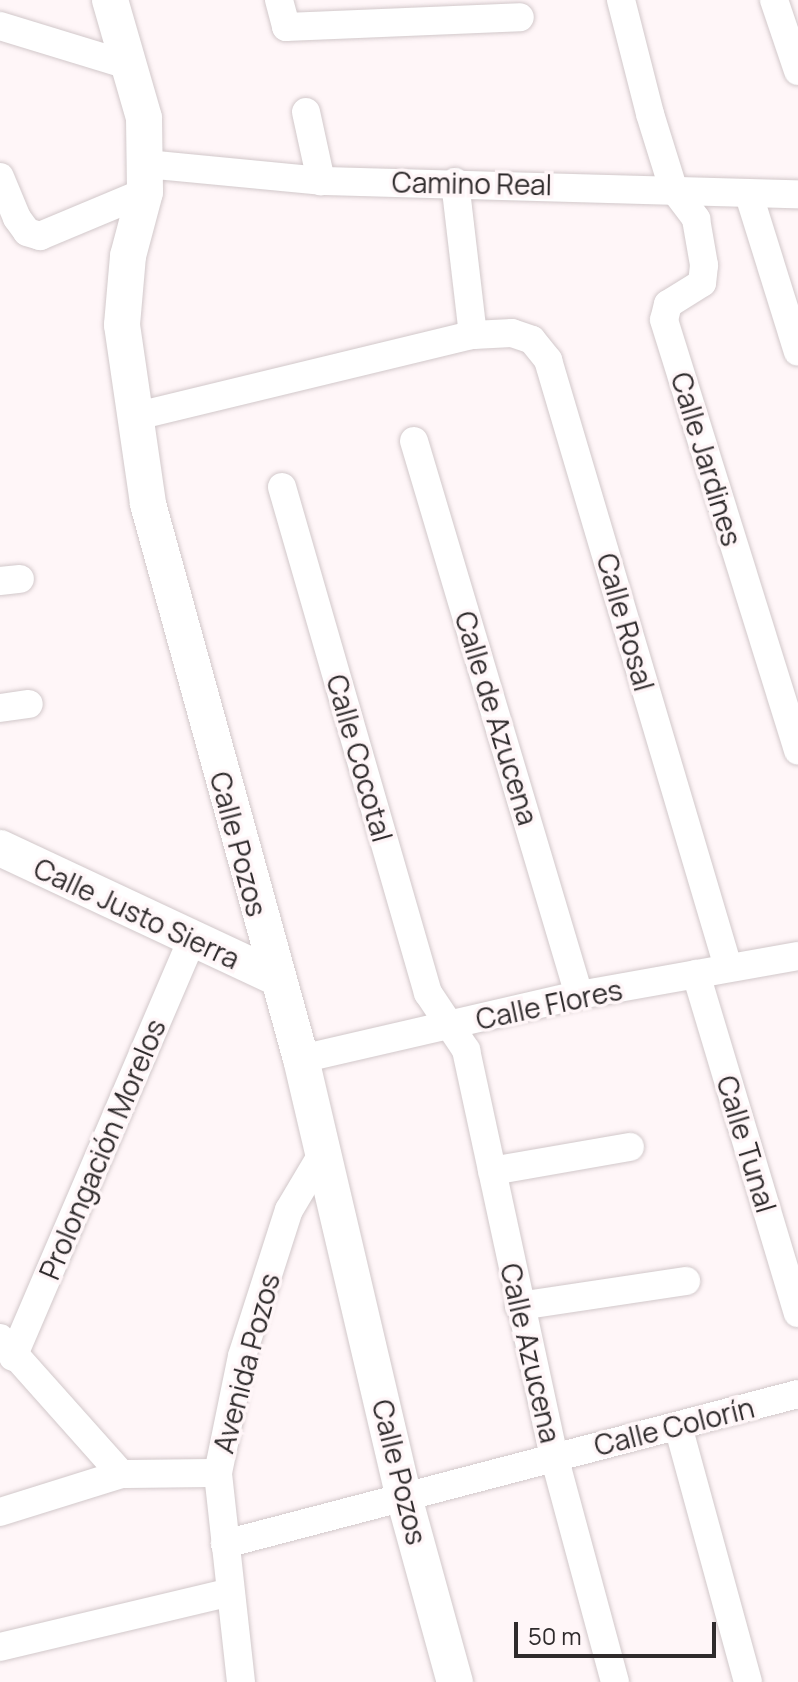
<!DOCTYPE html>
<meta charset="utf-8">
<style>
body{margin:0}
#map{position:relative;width:798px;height:1682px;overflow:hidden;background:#fff6f8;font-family:Manrope,sans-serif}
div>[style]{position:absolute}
.roads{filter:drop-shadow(0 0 2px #d2c8ca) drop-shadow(0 0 2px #d2c8ca)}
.minor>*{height:28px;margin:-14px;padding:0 14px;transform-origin:14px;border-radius:14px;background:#fff}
.tertiary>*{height:36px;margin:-18px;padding:0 18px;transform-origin:18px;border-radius:18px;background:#fff}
span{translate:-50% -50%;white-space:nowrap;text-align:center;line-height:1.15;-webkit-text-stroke:7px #fff6f8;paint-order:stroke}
.street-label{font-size:28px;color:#2f2b2c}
.scale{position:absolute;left:514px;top:1622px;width:202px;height:36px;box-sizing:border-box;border:4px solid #2f2b2c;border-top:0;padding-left:10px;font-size:24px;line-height:28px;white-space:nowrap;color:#2f2b2c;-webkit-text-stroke:6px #fff6f8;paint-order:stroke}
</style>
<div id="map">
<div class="roads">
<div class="minor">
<i style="left:279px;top:0;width:28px;rotate:75deg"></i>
<i style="left:286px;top:27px;width:234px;rotate:-2.4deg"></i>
<i style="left:621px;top:0;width:118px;rotate:75.7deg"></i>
<i style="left:650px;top:114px;width:77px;rotate:72.7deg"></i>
<i style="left:673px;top:188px;width:39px;rotate:53deg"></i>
<i style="left:696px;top:219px;width:47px;rotate:80.1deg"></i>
<i style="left:704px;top:265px;width:18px;rotate:96deg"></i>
<i style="left:702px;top:283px;width:40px;rotate:148deg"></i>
<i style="left:668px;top:304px;width:16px;rotate:104deg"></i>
<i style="left:664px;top:320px;width:451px;rotate:72.7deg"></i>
<i style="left:774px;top:0;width:75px;rotate:71.3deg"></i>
<i style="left:0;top:26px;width:137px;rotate:17deg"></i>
<i style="left:306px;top:112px;width:71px;rotate:77.7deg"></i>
<i style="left:146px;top:164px;width:176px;rotate:5.5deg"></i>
<i style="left:321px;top:181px;width:477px;rotate:1.6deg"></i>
<i style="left:0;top:177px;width:44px;rotate:67.5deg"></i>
<i style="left:17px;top:218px;width:17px;rotate:54deg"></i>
<i style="left:27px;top:232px;width:14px;rotate:17deg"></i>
<i style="left:40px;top:236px;width:114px;rotate:-22.7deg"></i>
<i style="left:455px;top:182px;width:154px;rotate:83.3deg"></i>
<i style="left:749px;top:195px;width:164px;rotate:72.7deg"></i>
<i style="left:133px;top:417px;width:350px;rotate:-13.6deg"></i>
<i style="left:473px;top:335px;width:39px;rotate:-3deg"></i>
<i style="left:512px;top:333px;width:21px;rotate:19deg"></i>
<i style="left:532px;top:340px;width:26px;rotate:51deg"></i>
<i style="left:548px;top:360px;width:633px;rotate:73.48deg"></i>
<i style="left:414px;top:441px;width:578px;rotate:73.41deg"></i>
<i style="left:282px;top:487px;width:527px;rotate:73.91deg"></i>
<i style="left:428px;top:993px;width:69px;rotate:56.3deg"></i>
<i style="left:466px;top:1050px;width:415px;rotate:77.8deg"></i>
<i style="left:554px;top:1456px;width:234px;rotate:74.9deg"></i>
<i style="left:0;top:581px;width:20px;rotate:-6deg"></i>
<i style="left:0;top:708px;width:29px;rotate:-8deg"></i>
<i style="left:696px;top:974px;width:354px;rotate:73.3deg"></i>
<i style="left:301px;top:1059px;width:285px;rotate:-13deg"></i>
<i style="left:579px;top:995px;width:222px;rotate:-10.1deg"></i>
<i style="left:492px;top:1171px;width:140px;rotate:-9.9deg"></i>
<i style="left:519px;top:1306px;width:169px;rotate:-8.5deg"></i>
<i style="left:0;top:1338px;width:182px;rotate:48.3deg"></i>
<i style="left:13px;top:1357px;width:452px;rotate:-66.8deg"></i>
<i style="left:678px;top:1426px;width:265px;rotate:74.7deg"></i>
<i style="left:0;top:1512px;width:127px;rotate:-17.4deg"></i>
<i style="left:121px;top:1474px;width:97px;rotate:-0.6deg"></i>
<i style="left:225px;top:1544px;width:592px;rotate:-14.67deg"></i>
<i style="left:0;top:1647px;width:236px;rotate:-13.4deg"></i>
<i style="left:241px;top:1682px;width:210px;rotate:-96.3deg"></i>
<i style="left:218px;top:1473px;width:119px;rotate:-78.4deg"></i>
<i style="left:242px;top:1356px;width:153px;rotate:-72.2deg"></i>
<i style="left:289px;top:1210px;width:69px;rotate:-59.3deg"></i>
</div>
<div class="tertiary">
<i style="left:110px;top:0;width:123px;rotate:73.9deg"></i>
<i style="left:144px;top:118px;width:74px;rotate:89.2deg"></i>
<i style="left:145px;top:192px;width:66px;rotate:104.9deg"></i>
<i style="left:128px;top:256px;width:69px;rotate:95deg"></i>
<i style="left:122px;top:325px;width:181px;rotate:81.7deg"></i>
<i style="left:148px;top:504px;width:576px;rotate:74.59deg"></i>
<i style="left:301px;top:1059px;width:454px;rotate:76.8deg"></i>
<i style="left:405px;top:1501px;width:188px;rotate:74.6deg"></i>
<i style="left:0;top:848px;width:304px;rotate:25.1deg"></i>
</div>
</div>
<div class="street-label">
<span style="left:472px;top:183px;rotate:1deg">Camino Real</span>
<span style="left:707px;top:459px;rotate:73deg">Calle Jardines</span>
<span style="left:626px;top:622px;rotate:74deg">Calle Rosal</span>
<span style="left:497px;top:718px;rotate:73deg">Calle de Azucena</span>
<span style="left:360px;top:758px;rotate:74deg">Calle Cocotal</span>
<span style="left:239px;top:844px;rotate:75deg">Calle Pozos</span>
<span style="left:137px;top:913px;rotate:25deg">Calle Justo Sierra</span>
<span style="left:549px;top:1004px;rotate:-12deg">Calle Flores</span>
<span style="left:747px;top:1144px;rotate:73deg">Calle Tunal</span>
<span style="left:102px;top:1149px;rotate:-67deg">Prolongación Morelos</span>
<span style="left:531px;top:1353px;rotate:77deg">Calle Azucena</span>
<span style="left:246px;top:1363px;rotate:-75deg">Avenida Pozos</span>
<span style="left:674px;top:1426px;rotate:-14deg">Calle Colorín</span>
<span style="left:400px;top:1472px;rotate:76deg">Calle Pozos</span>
</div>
<div class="scale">50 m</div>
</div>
